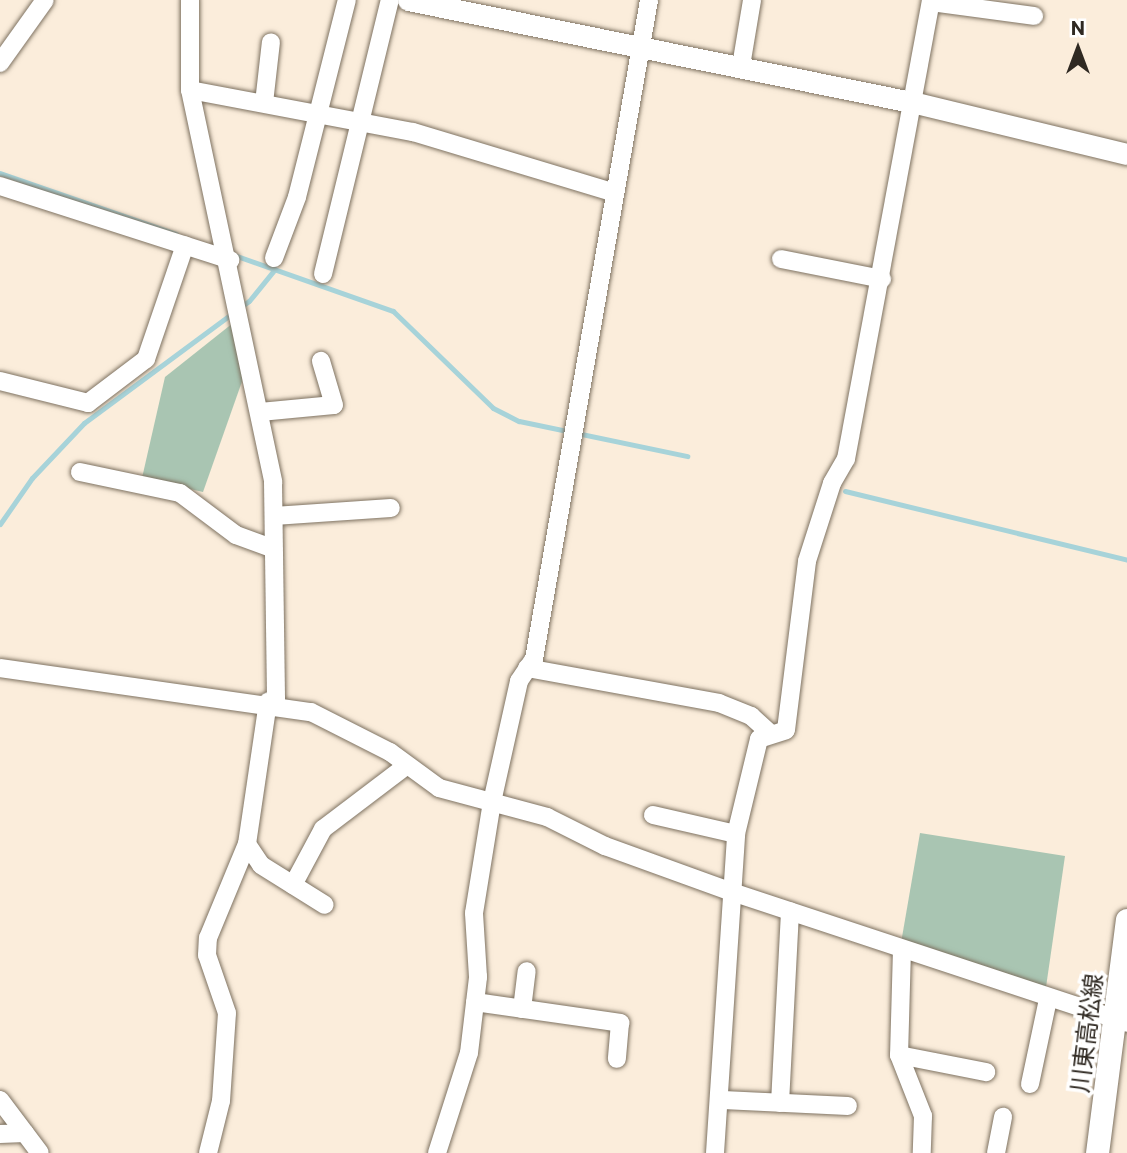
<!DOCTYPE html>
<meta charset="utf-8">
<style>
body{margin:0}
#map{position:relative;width:1127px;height:1153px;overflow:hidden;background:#fbeddb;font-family:Commissioner,"Noto Sans JP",sans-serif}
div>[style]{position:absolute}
.green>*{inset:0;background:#a9c5b2}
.stream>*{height:5px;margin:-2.5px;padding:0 2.5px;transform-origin:2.5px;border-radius:2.5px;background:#a7d3d9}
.roads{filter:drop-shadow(0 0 2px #7e7261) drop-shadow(0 0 2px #7e7261)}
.minor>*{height:18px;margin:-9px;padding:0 9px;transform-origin:9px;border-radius:9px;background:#fff}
.tertiary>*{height:21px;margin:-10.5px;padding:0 10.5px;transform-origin:10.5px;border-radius:10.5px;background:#fff}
.secondary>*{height:23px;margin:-11.5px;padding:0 11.5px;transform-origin:11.5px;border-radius:11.5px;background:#fff}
span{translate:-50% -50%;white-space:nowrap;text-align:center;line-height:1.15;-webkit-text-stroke:7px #fff;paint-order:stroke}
.street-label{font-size:24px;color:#2f2922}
.north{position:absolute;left:1043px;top:14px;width:70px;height:70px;-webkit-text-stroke:5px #fff;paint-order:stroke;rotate:0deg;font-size:19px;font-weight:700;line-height:28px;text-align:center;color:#2f2922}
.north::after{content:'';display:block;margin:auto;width:24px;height:32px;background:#2f2922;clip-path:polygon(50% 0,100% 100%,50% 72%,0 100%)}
</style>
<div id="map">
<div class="green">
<i style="clip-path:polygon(233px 323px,245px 373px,203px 492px,142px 478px,165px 377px)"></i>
<i style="clip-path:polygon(920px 833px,1065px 856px,1045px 994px,901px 943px)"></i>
</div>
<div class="stream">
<i style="left:0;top:173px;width:186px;rotate:19.1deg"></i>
<i style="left:231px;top:254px;width:172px;rotate:19.4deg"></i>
<i style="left:393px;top:311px;width:139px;rotate:44.1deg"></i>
<i style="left:493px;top:408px;width:29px;rotate:27deg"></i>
<i style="left:519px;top:421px;width:172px;rotate:11.8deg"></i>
<i style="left:845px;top:491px;width:290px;rotate:13.7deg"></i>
<i style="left:0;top:524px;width:56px;rotate:-55.2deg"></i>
<i style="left:32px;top:478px;width:76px;rotate:-46.6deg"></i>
<i style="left:84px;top:423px;width:205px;rotate:-36.5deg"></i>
<i style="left:249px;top:301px;width:41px;rotate:-50.9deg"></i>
</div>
<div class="roads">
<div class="minor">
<i style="left:190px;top:0;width:90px;rotate:90deg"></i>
<i style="left:190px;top:90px;width:401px;rotate:78deg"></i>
<i style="left:273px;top:482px;width:220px;rotate:89.2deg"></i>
<i style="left:931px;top:2px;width:104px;rotate:7.7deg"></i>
<i style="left:0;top:63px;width:77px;rotate:-54.5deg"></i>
<i style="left:741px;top:66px;width:67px;rotate:-80.5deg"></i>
<i style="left:190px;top:90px;width:227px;rotate:10.7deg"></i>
<i style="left:413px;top:132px;width:208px;rotate:16.8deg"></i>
<i style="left:264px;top:103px;width:61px;rotate:-83.5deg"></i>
<i style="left:0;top:186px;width:242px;rotate:17.8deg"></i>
<i style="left:274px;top:258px;width:65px;rotate:-69.3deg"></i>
<i style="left:297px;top:197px;width:203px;rotate:-75.8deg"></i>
<i style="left:781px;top:259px;width:103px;rotate:11.2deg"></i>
<i style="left:323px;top:274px;width:282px;rotate:-76.3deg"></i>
<i style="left:0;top:381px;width:91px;rotate:14deg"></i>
<i style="left:88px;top:403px;width:73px;rotate:-37.2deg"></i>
<i style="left:146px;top:359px;width:120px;rotate:-71.1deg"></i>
<i style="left:260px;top:412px;width:74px;rotate:-5.4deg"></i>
<i style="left:334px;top:405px;width:46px;rotate:-106.5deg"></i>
<i style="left:80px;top:472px;width:102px;rotate:11.9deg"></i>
<i style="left:180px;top:493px;width:70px;rotate:36.9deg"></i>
<i style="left:236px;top:535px;width:40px;rotate:20.2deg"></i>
<i style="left:274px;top:516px;width:117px;rotate:-3.9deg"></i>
<i style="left:0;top:668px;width:314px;rotate:8.1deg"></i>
<i style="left:311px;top:712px;width:89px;rotate:26.9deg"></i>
<i style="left:390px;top:752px;width:61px;rotate:36.3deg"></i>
<i style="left:439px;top:788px;width:112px;rotate:15deg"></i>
<i style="left:547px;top:817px;width:65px;rotate:26.6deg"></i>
<i style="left:605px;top:846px;width:135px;rotate:19.9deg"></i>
<i style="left:732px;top:892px;width:416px;rotate:18.3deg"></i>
<i style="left:527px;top:668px;width:195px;rotate:10.3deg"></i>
<i style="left:719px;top:703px;width:35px;rotate:22deg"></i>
<i style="left:751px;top:716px;width:27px;rotate:42deg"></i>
<i style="left:653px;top:815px;width:85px;rotate:12.9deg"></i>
<i style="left:247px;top:844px;width:25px;rotate:56deg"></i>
<i style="left:261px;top:865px;width:75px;rotate:32deg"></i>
<i style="left:293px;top:885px;width:64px;rotate:-61.8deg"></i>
<i style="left:323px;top:829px;width:104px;rotate:-37.2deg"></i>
<i style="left:902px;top:949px;width:106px;rotate:91.6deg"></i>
<i style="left:899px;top:1055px;width:66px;rotate:68.5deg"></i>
<i style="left:923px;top:1116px;width:37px;rotate:92deg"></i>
<i style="left:475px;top:1002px;width:147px;rotate:8.2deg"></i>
<i style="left:620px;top:1023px;width:36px;rotate:95deg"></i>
<i style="left:522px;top:1009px;width:38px;rotate:-83deg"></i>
<i style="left:899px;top:1055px;width:89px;rotate:11.1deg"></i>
<i style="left:1030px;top:1084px;width:87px;rotate:-78deg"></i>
<i style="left:0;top:1100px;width:66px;rotate:53deg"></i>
<i style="left:723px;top:1100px;width:125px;rotate:2.7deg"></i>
<i style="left:780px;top:1103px;width:192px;rotate:-87deg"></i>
<i style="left:0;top:1134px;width:25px;rotate:-2deg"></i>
<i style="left:208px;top:1153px;width:54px;rotate:-76deg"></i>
<i style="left:221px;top:1101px;width:88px;rotate:-86.1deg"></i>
<i style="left:227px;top:1013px;width:61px;rotate:-109deg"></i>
<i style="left:207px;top:955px;width:17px;rotate:-87deg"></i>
<i style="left:208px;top:938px;width:102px;rotate:-67.5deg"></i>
<i style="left:247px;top:844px;width:144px;rotate:-81.6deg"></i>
<i style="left:437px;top:1153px;width:105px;rotate:-72.3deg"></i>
<i style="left:469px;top:1053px;width:77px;rotate:-83.2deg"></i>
<i style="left:478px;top:977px;width:64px;rotate:-93.6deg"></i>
<i style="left:474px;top:913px;width:112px;rotate:-80.8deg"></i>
<i style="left:492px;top:802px;width:124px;rotate:-77.4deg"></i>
<i style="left:519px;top:681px;width:27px;rotate:-56deg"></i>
<i style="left:534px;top:659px;width:669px;rotate:-80.1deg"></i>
<i style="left:715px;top:1153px;width:320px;rotate:-86.2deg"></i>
<i style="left:736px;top:834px;width:98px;rotate:-76.4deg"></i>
<i style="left:759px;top:739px;width:28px;rotate:-18deg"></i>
<i style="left:786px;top:730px;width:170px;rotate:-82.9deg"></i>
<i style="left:807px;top:561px;width:82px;rotate:-72.2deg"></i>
<i style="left:832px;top:483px;width:28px;rotate:-60deg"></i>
<i style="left:846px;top:459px;width:467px;rotate:-79.5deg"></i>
<i style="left:996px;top:1153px;width:37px;rotate:-79deg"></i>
</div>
<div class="tertiary">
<i style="left:408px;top:0;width:518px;rotate:11.46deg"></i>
<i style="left:916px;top:103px;width:217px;rotate:13.6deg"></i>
</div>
<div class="secondary">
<i style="left:1097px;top:1153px;width:235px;rotate:-82.7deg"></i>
</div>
</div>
<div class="street-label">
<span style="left:1086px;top:1033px;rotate:-83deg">川東高松線</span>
</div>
<div class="north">N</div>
</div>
